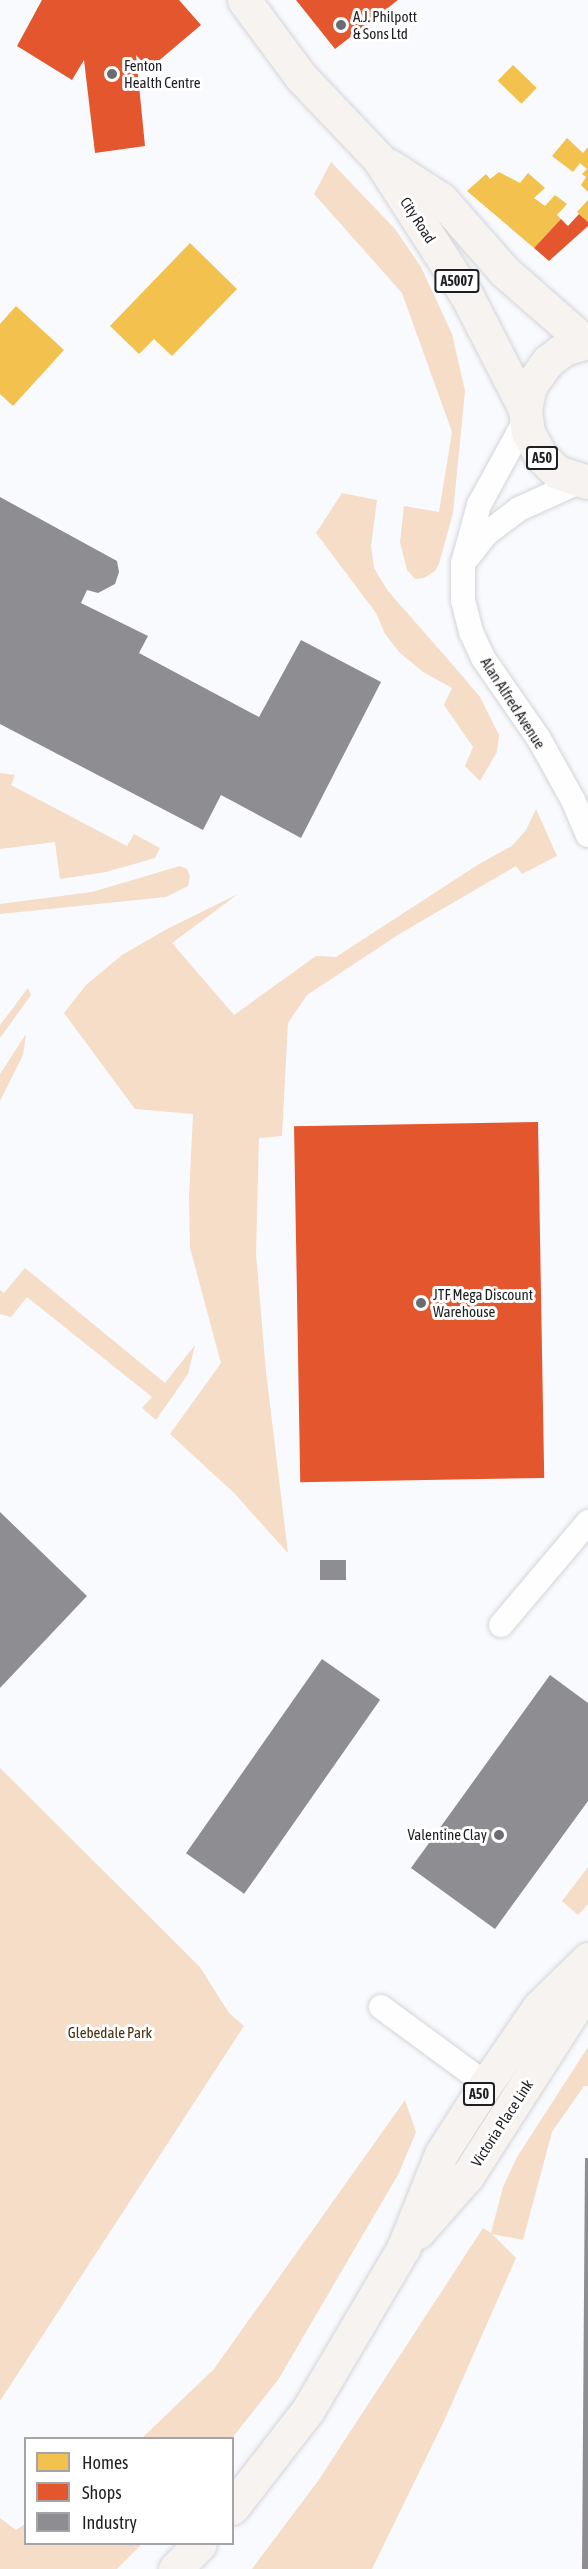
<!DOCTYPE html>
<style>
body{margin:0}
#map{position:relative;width:588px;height:2569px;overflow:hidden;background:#f9fafe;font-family:"Asap Condensed",sans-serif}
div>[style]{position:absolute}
.green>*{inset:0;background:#f5ddc7}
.homes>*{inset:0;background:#f2c14e;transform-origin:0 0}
.shops>*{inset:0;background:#e4572e;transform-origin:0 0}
.industry>*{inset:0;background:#8d8d92;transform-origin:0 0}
.roads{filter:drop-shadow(0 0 2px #d4d5d8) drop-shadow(0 0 2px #d4d5d8)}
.street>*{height:24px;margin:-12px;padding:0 12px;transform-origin:12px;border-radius:12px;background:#fefeff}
.primary>*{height:33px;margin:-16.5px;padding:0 16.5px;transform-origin:16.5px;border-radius:16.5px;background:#f6f3f0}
.dots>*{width:16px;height:16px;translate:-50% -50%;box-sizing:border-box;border:3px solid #fff;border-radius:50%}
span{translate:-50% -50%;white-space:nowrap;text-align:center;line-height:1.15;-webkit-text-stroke:6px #fff;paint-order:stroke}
.shield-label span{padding:2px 4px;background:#fff;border:2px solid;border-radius:4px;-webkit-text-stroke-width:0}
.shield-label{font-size:14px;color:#1f1f23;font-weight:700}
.poi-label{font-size:15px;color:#1f1f23}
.left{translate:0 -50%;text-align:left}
.right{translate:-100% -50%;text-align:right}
.street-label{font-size:15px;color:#1f1f23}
.park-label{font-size:15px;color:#4b2e0c}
.legend{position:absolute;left:24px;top:2437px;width:210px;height:108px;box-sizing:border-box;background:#fff;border:2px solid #a5a5a7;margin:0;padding:8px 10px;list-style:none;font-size:18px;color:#1f1f23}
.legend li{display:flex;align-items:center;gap:12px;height:30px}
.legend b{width:30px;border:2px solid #a5a5a7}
</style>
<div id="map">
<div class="green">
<i style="clip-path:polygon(331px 162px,395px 229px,421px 267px,452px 334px,465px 391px,453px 513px,439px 564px,435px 571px,424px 578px,415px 579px,407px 570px,400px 542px,404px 506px,439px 512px,452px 432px,402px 293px,314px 194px)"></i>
<i style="clip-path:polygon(342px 493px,377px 500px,371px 546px,374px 568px,388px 591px,459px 672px,480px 697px,499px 735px,497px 752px,480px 781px,465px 766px,473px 747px,444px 705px,452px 688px,423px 672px,399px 652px,385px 634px,376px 613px,316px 533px)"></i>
<i style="clip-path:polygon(0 773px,15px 775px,11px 785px,127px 846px,134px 834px,160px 848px,155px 858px,106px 872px,60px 879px,55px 842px,0 849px)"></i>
<i style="clip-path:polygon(536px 809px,557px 856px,522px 874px,516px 866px,401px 933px,307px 995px,288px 1023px,282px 1136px,259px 1138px,256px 1254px,266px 1372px,288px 1553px,234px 1493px,170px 1434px,221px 1363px,190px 1248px,189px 1197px,193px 1114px,135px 1109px,64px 1013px,86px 985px,122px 955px,167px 929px,238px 894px,172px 943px,234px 1015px,316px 956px,336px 957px,479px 864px,512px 846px,526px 830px)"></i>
<i style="clip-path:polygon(180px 866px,187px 869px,190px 877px,188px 886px,166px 897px,0 914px,0 904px,92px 892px)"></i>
<i style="clip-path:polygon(28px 988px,31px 995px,0 1038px,0 1025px)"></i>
<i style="clip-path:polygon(26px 1034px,23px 1055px,0 1101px,0 1074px)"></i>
<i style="clip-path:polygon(25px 1268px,165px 1383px,195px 1345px,188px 1374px,156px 1420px,142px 1408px,152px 1397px,27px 1297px,11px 1317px,0 1314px,0 1290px,4px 1293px)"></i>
<i style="clip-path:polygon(0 1768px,200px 1967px,229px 2013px,244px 2026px,0 2401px)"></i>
<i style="clip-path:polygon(588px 1867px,588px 1904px,578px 1915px,562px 1901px)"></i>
<i style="clip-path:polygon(588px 2047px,588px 2086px,584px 2086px,552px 2132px,523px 2240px,492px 2234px,516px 2258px,445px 2419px,372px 2569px,252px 2569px,318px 2481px,483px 2228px,491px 2233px,503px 2187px,517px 2157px)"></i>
<i style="clip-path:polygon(405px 2100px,416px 2132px,399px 2173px,278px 2380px,232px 2438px,142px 2438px,214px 2369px)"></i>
<i style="clip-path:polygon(0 2518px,16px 2530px,25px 2524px,26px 2544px,142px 2544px,117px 2569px,0 2569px)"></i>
</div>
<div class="homes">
<i style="left:513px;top:65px;width:33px;height:22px;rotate:44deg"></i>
<i style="clip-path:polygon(567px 138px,583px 153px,588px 147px,588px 192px,581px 185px,586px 177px,582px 174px,587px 169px,580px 163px,573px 172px,552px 156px)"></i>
<i style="clip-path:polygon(499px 172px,520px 183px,528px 173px,545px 188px,534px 198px,545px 206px,555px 195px,567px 204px,557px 215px,561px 219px,534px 248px,467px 191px,486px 174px,490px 179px)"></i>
<i style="clip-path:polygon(588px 200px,588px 222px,577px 212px)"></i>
<i style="clip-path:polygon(190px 243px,237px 289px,172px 356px,154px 339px,139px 354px,110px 326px)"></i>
<i style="clip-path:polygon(16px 306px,64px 350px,13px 406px,0 394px,0 324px)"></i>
</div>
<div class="shops">
<i style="clip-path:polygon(42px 0,179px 0,201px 25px,149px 69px,136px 55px,145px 146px,95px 153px,84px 60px,72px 80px,17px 46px)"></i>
<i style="clip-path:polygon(296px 0,398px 0,335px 49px)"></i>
<i style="clip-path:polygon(579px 214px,588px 222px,588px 226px,549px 261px,534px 248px,561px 219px,568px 226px)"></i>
<i style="left:538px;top:1122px;width:356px;height:244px;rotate:89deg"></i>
</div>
<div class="industry">
<i style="clip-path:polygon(0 497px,117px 561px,119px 572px,115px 584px,98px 593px,87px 590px,81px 603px,148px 636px,139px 653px,259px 717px,301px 640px,381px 682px,301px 838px,221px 795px,203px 830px,0 724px)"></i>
<i style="clip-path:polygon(0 1512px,87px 1596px,0 1688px)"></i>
<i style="left:320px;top:1560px;width:26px;height:20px"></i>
<i style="left:322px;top:1659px;width:71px;height:237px;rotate:35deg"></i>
<i style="clip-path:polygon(550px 1675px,588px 1703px,588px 1801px,495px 1929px,411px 1868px)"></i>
<i style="clip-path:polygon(585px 2158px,588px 2158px,588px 2569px,582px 2569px)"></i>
</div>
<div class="roads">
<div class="street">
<i style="left:526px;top:419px;width:98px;rotate:118.7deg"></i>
<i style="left:479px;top:505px;width:60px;rotate:105.4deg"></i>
<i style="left:463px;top:563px;width:37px;rotate:90deg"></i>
<i style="left:463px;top:600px;width:33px;rotate:76deg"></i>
<i style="left:471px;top:632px;width:29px;rotate:65deg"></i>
<i style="left:483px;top:658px;width:98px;rotate:55.3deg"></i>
<i style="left:539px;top:739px;width:70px;rotate:60.9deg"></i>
<i style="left:573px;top:800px;width:38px;rotate:67deg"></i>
<i style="left:468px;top:557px;width:29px;rotate:-52deg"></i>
<i style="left:486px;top:534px;width:41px;rotate:-37.1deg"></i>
<i style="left:519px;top:509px;width:68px;rotate:-24.3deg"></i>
<i style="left:501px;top:1625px;width:135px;rotate:-49.8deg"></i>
<i style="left:381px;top:2007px;width:130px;rotate:36.3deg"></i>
</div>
<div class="primary">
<i style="left:244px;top:0;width:96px;rotate:53.5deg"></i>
<i style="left:301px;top:77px;width:113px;rotate:46.4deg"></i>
<i style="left:379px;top:159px;width:163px;rotate:57.3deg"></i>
<i style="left:467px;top:296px;width:127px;rotate:62.8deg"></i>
<i style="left:388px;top:165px;width:63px;rotate:32.7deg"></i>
<i style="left:441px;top:199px;width:96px;rotate:48.8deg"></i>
<i style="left:504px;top:271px;width:108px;rotate:41.2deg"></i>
<i style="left:588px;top:342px;width:25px;rotate:164deg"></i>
<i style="left:564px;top:349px;width:20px;rotate:143deg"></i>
<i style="left:548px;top:361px;width:31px;rotate:126deg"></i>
<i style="left:530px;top:386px;width:24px;rotate:102deg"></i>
<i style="left:525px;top:409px;width:23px;rotate:83deg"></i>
<i style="left:528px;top:432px;width:26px;rotate:62deg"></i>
<i style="left:540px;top:455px;width:24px;rotate:45deg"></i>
<i style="left:557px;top:472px;width:33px;rotate:18deg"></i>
<i style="left:418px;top:2232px;width:76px;rotate:-48.7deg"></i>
<i style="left:468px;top:2175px;width:223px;rotate:-57.4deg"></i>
<i style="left:232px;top:2508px;width:124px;rotate:-52.2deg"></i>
<i style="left:308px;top:2410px;width:187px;rotate:-59.5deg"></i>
<i style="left:403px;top:2249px;width:102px;rotate:-68.2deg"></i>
<i style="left:441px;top:2154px;width:83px;rotate:-57.3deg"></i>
<i style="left:486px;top:2084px;width:93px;rotate:-55.5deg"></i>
<i style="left:539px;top:2007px;width:69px;rotate:-44.4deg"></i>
<i style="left:175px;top:2569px;width:35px;rotate:-45deg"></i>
</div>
</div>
<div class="dots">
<i style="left:341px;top:25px;background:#6b6c70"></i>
<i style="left:112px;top:74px;background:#6b6c70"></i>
<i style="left:421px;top:1303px;background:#6b6c70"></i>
<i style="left:499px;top:1835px;background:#6b6c70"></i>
</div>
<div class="shield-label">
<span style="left:457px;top:281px">A5007</span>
<span style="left:542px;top:458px">A50</span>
<span style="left:479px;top:2094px">A50</span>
</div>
<div class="poi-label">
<span class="left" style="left:353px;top:25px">A.J. Philpott<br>&amp; Sons Ltd</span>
<span class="left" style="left:124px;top:74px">Fenton<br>Health Centre</span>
<span class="left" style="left:433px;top:1303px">JTF Mega Discount<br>Warehouse</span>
<span class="right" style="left:487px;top:1835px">Valentine Clay</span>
</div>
<div class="street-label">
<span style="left:418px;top:220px;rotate:57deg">City Road</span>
<span style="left:513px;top:703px;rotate:57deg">Alan Alfred Avenue</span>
<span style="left:502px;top:2123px;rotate:-57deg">Victoria Place Link</span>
</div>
<div class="park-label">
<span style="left:110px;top:2033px">Glebedale Park</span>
</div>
<ul class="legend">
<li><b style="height:16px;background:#f2c14e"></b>Homes</li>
<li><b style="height:16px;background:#e4572e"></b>Shops</li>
<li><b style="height:16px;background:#8d8d92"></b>Industry</li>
</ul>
</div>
